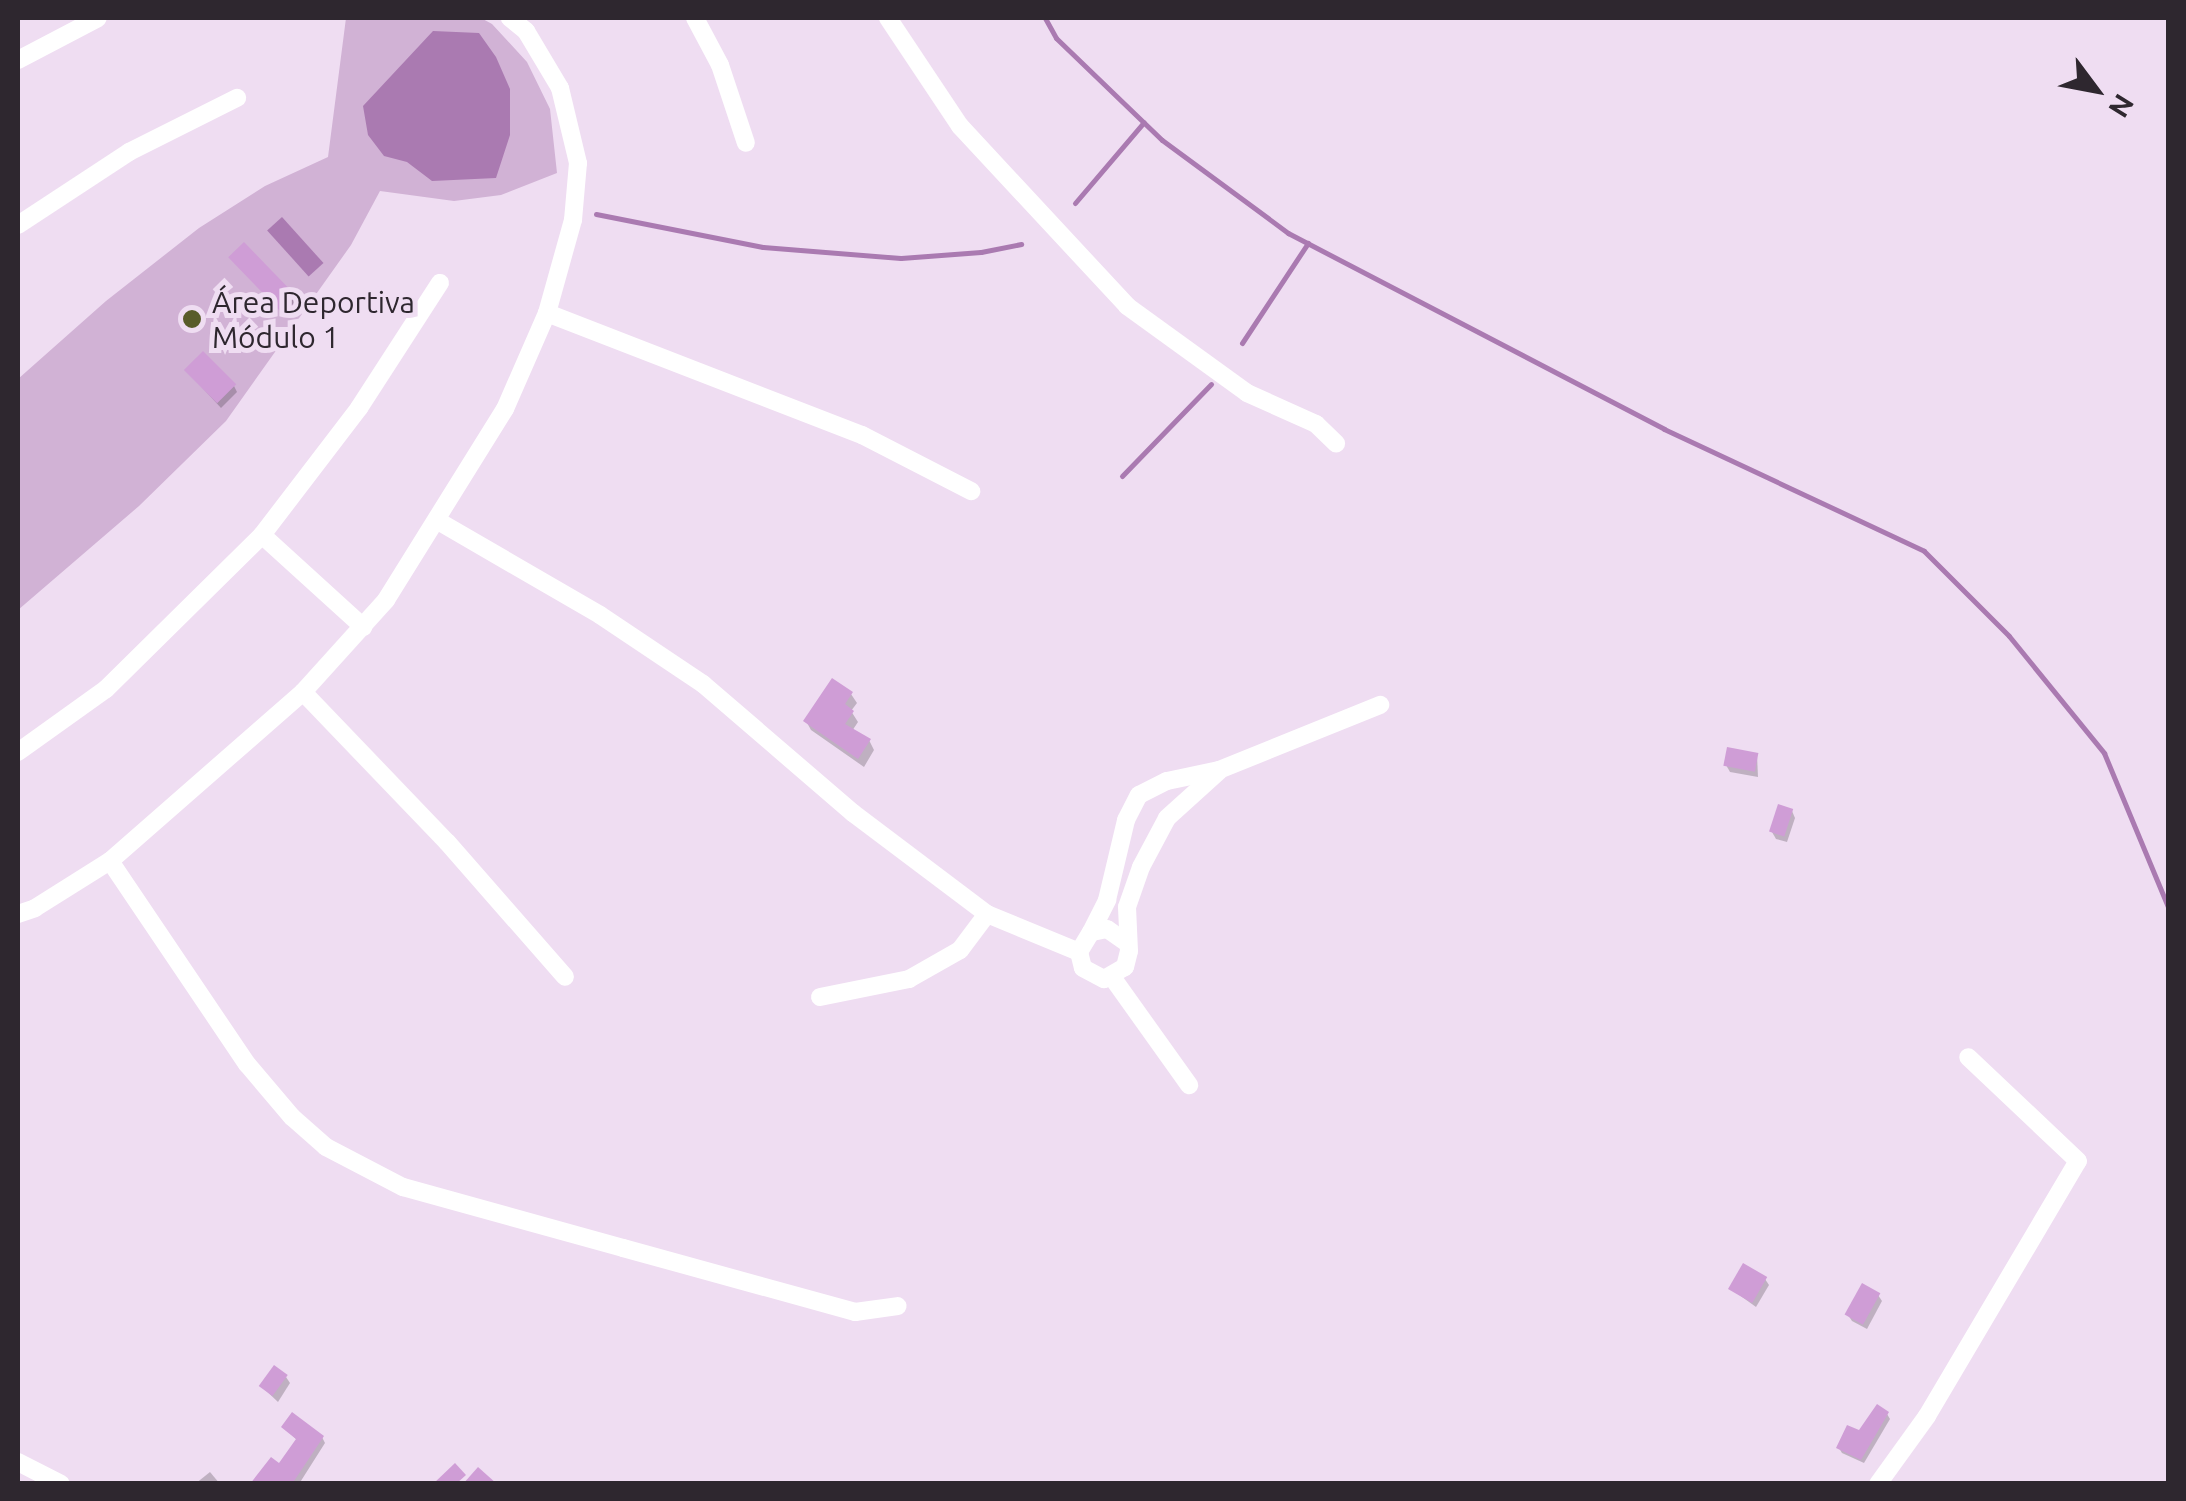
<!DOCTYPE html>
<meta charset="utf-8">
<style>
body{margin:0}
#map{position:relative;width:2186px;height:1501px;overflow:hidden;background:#efddf2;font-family:Ubuntu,sans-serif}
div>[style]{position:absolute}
.green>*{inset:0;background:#d1b2d5}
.water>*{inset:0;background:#aa7ab1;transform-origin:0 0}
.shadow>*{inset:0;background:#0003}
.stream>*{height:5px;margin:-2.5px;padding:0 2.5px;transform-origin:2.5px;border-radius:2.5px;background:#aa7ab1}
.building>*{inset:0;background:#cf9dd6;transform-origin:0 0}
.street>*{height:18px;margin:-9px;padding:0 9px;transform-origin:9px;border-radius:9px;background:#fff}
.dots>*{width:28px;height:28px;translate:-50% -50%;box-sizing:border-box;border:5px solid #efddf2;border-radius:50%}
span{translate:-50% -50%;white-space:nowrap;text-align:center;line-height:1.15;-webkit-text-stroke:10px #efddf2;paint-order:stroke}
.poi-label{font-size:30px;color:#2e272f}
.left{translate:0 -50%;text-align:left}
.frame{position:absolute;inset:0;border:20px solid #2e272f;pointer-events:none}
.north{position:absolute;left:2046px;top:40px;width:100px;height:100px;-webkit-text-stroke:8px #efddf2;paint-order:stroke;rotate:122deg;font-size:28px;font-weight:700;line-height:40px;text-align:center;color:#2e272f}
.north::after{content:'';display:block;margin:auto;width:35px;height:45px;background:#2e272f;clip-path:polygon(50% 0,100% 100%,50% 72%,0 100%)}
</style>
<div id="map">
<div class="green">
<i style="clip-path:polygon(346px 18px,481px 18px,492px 24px,527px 62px,550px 109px,557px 173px,501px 195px,454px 201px,380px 191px,351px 245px,226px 421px,139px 506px,18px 610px,18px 379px,106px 301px,199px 228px,265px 186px,328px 157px)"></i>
</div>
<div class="water">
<i style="clip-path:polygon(433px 31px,479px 33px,496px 57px,510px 89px,510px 135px,496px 178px,432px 181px,407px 162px,384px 156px,368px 135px,363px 106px)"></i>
<i style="left:282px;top:217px;width:62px;height:20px;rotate:48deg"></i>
</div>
<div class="shadow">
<i style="clip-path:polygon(236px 264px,293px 297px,295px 302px,285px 312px)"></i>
<i style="clip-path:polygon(187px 371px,234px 386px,237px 392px,221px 408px)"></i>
<i style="clip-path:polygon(851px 694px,857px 703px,851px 711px,858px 722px,852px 731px,869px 740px,874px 750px,864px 767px,811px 730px,806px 721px)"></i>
<i style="clip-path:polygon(1757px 755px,1758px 777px,1730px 772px,1726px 765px)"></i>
<i style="clip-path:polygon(1792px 811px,1795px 818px,1787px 842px,1776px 839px,1772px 832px)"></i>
<i style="clip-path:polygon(1765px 1279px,1769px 1285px,1756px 1307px,1731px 1289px)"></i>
<i style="clip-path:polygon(1878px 1295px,1882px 1301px,1867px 1329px,1852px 1321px,1848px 1315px)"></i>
<i style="clip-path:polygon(286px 1377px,290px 1383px,278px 1402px,261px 1386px)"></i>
<i style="clip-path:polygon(1887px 1414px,1890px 1419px,1864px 1463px,1842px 1453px,1839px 1448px)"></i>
<i style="clip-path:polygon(284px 1427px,322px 1437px,325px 1443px,299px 1484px,254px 1484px,279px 1467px,298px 1441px)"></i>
<i style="clip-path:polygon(210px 1472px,220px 1484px,195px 1484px)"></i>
</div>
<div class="stream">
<i style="left:1045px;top:18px;width:23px;rotate:61deg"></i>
<i style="left:1056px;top:38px;width:147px;rotate:43.9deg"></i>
<i style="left:1162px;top:140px;width:157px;rotate:36.4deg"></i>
<i style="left:1288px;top:233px;width:424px;rotate:27.5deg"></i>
<i style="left:1664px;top:429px;width:287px;rotate:25.1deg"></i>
<i style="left:1924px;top:551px;width:120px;rotate:45deg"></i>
<i style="left:2009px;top:636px;width:151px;rotate:50.9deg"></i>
<i style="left:2104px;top:753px;width:167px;rotate:67.4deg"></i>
<i style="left:1075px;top:203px;width:106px;rotate:-49.6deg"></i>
<i style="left:596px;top:214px;width:170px;rotate:11.2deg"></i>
<i style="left:763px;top:247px;width:138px;rotate:4.6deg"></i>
<i style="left:901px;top:258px;width:80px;rotate:-4.3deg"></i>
<i style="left:981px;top:252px;width:41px;rotate:-11.3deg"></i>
<i style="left:1242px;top:343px;width:120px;rotate:-56.6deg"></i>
<i style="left:1122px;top:476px;width:128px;rotate:-45.9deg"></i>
</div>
<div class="building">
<i style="left:244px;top:242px;width:74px;height:22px;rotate:46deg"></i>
<i style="left:203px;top:351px;width:47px;height:27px;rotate:45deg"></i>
<i style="clip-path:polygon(832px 678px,853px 692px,845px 704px,854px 711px,845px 724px,871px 739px,858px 759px,803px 721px)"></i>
<i style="left:1727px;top:747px;width:32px;height:19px;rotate:11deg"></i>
<i style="left:1778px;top:804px;width:16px;height:29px;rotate:18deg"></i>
<i style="left:1743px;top:1263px;width:28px;height:30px;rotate:30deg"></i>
<i style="left:1862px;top:1283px;width:21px;height:36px;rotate:29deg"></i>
<i style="left:274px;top:1365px;width:17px;height:26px;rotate:36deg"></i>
<i style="clip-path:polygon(1877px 1404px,1889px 1412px,1861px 1460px,1836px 1448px,1847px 1425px,1859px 1430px)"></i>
<i style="clip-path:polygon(292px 1412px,324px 1436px,292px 1484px,250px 1484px,271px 1457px,279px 1463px,296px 1439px,281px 1427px)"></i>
<i style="clip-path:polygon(455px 1463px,466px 1475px,456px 1484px,433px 1484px)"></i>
<i style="clip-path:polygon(478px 1467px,497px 1484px,463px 1484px)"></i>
</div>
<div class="street">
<i style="left:695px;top:18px;width:53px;rotate:62deg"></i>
<i style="left:720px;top:65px;width:82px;rotate:71.6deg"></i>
<i style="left:888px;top:18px;width:130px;rotate:56.3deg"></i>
<i style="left:960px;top:126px;width:246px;rotate:47.1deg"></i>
<i style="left:1127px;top:306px;width:148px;rotate:35.9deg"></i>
<i style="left:1247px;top:393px;width:76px;rotate:24.2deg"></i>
<i style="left:1316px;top:424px;width:28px;rotate:44deg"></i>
<i style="left:18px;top:60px;width:90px;rotate:-27.7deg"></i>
<i style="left:18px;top:225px;width:133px;rotate:-33.3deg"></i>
<i style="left:129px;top:152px;width:121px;rotate:-26.6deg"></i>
<i style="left:547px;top:313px;width:338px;rotate:21.2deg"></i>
<i style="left:862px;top:435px;width:123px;rotate:27.2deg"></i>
<i style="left:438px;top:521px;width:187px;rotate:30.1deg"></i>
<i style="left:600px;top:615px;width:124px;rotate:33.8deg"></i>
<i style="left:703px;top:684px;width:198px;rotate:40.7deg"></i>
<i style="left:853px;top:813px;width:168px;rotate:37deg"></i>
<i style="left:987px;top:914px;width:100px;rotate:22.4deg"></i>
<i style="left:262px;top:535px;width:137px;rotate:42.3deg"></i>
<i style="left:303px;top:692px;width:208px;rotate:46.2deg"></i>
<i style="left:447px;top:842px;width:179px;rotate:48.8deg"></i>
<i style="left:18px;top:752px;width:108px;rotate:-35.6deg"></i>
<i style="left:106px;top:689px;width:219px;rotate:-44.6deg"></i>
<i style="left:262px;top:535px;width:160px;rotate:-52.6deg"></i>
<i style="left:359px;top:408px;width:149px;rotate:-57.1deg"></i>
<i style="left:110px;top:861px;width:245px;rotate:56deg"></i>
<i style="left:247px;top:1064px;width:70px;rotate:49.7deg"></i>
<i style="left:292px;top:1117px;width:45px;rotate:41.4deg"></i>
<i style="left:326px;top:1147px;width:87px;rotate:27.5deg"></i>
<i style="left:403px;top:1187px;width:228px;rotate:15.5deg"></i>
<i style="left:623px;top:1248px;width:241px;rotate:15.4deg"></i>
<i style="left:855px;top:1312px;width:43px;rotate:-7.9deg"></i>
<i style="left:18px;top:914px;width:18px;rotate:-19deg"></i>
<i style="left:35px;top:908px;width:89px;rotate:-32.1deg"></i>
<i style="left:110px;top:861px;width:257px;rotate:-41.2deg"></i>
<i style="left:303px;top:692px;width:124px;rotate:-47.9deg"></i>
<i style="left:386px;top:600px;width:225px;rotate:-58.1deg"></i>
<i style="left:505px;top:409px;width:105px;rotate:-66.4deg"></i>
<i style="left:547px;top:313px;width:97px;rotate:-74.4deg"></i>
<i style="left:573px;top:220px;width:57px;rotate:-85deg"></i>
<i style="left:578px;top:163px;width:77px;rotate:-103.5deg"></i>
<i style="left:560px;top:88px;width:66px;rotate:-120.8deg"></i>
<i style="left:526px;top:31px;width:21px;rotate:-141deg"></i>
<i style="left:1091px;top:932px;width:36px;rotate:-63deg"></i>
<i style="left:1107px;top:900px;width:82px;rotate:-76.6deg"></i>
<i style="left:1126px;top:820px;width:28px;rotate:-63deg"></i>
<i style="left:1139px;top:795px;width:31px;rotate:-27deg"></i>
<i style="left:1167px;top:781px;width:53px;rotate:-11.9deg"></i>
<i style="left:1219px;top:770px;width:174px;rotate:-22deg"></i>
<i style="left:1127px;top:943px;width:24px;rotate:-145deg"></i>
<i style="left:1107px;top:929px;width:16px;rotate:169deg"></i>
<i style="left:1091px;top:932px;width:23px;rotate:121deg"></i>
<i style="left:1079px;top:952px;width:16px;rotate:76deg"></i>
<i style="left:1083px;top:968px;width:24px;rotate:28deg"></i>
<i style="left:1104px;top:979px;width:24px;rotate:-30deg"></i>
<i style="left:1125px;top:967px;width:16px;rotate:-76deg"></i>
<i style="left:1129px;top:951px;width:44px;rotate:-92.6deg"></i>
<i style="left:1127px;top:907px;width:42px;rotate:-70.7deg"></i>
<i style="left:1141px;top:867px;width:55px;rotate:-62deg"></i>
<i style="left:1167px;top:818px;width:70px;rotate:-42.1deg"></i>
<i style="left:1112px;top:977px;width:133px;rotate:54.5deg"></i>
<i style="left:820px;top:997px;width:91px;rotate:-11.4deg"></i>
<i style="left:909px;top:979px;width:59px;rotate:-29.6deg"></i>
<i style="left:960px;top:950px;width:45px;rotate:-53.1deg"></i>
<i style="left:18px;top:1462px;width:48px;rotate:27.1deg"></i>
<i style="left:1878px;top:1484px;width:84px;rotate:-54.2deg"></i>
<i style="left:1927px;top:1416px;width:296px;rotate:-59.4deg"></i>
<i style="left:2078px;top:1161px;width:151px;rotate:-136.6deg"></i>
</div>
<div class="dots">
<i style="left:192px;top:319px;background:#595c2a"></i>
</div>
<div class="poi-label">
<span class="left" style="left:212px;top:319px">Área Deportiva<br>Módulo 1</span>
</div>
<div class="frame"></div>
<div class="north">N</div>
</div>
